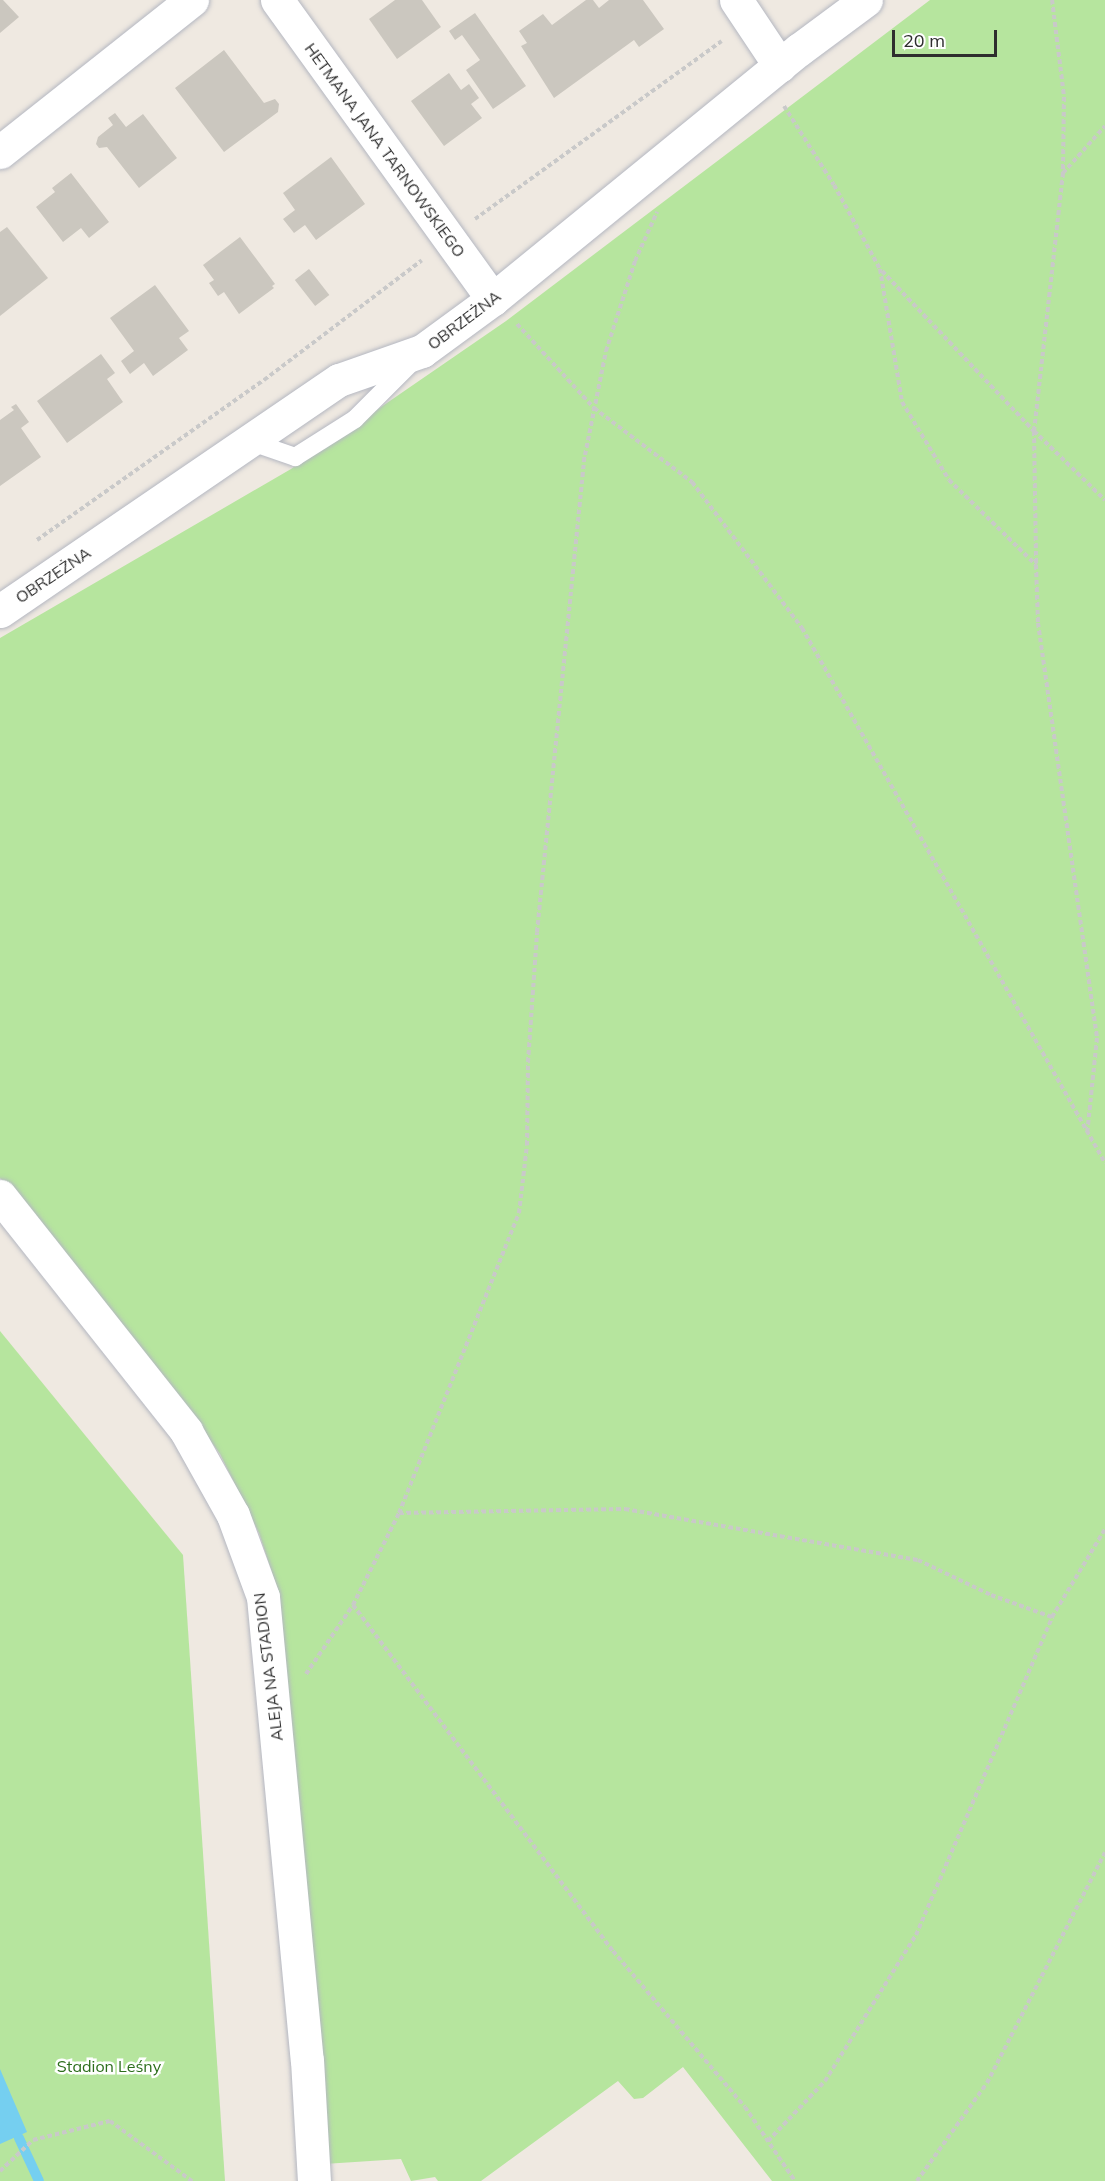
<!DOCTYPE html>
<meta charset="utf-8">
<style>
body{margin:0}
#map{position:relative;width:1105px;height:2181px;overflow:hidden;background:#efe9e1;font-family:Mulish,sans-serif}
div>[style]{position:absolute}
.green>*{inset:0;background:#b6e59e}
.water>*{inset:0;background:#75cff0}
.stream>*{height:10px;margin:-5px;padding:0 5px;transform-origin:5px;border-radius:5px;background:#75cff0}
.building>*{inset:0;background:#cbc7bf;transform-origin:0 0}
.path>*{height:4px;margin-top:-2px;transform-origin:0;background:repeating-linear-gradient(90deg,#c9c9c9 0 4.5px,transparent 0 7.5px)}
.roads{filter:drop-shadow(0 0 2px #b4b7c1) drop-shadow(0 0 2px #b4b7c1)}
.lane>*{height:18px;margin:-9px;padding:0 9px;transform-origin:9px;border-radius:9px;background:#fff}
.street>*{height:33px;margin:-16.5px;padding:0 16.5px;transform-origin:16.5px;border-radius:16.5px;background:#fff}
span{translate:-50% -50%;white-space:nowrap;text-align:center;line-height:1.15;-webkit-text-stroke:5px #fff;paint-order:stroke}
.street-label{font-size:16px;color:#2e2e2e}
.park-label{font-size:16px;color:#2c6e1b}
.scale{position:absolute;left:892px;top:30px;width:105px;height:27px;box-sizing:border-box;border:3px solid #2e2e2e;border-top:0;padding-left:8px;font-size:18px;line-height:21px;white-space:nowrap;color:#2e2e2e;-webkit-text-stroke:4px #fff;paint-order:stroke}
</style>
<div id="map">
<div class="green">
<i style="clip-path:polygon(930px 0,1105px 0,1105px 2181px,772px 2181px,683px 2067px,643px 2098px,634px 2099px,618px 2081px,481px 2181px,438px 2181px,435px 2177px,411px 2181px,401px 2159px,324px 2164px,279px 1594px,259px 1533px,220px 1454px,193px 1416px,0 1178px,0 638px,291px 469px,506px 321px)"></i>
<i style="clip-path:polygon(0 1331px,183px 1555px,225px 2181px,0 2181px)"></i>
</div>
<div class="water">
<i style="clip-path:polygon(0 2069px,27px 2132px,0 2144px)"></i>
</div>
<div class="stream">
<i style="left:19px;top:2138px;width:47px;rotate:65.1deg"></i>
</div>
<div class="building">
<i style="clip-path:polygon(0 0,3px 0,19px 17px,0 33px)"></i>
<i style="clip-path:polygon(395px 0,422px 0,441px 27px,397px 59px,369px 19px)"></i>
<i style="clip-path:polygon(586px 0,593px 0,599px 8px,609px 0,643px 0,664px 29px,639px 47px,634px 40px,554px 98px,521px 46px,527px 43px,519px 31px,543px 14px,552px 25px)"></i>
<i style="clip-path:polygon(475px 13px,526px 86px,493px 109px,466px 70px,480px 60px,462px 35px,455px 40px,449px 31px)"></i>
<i style="clip-path:polygon(224px 50px,264px 103px,275px 99px,279px 104px,278px 112px,224px 152px,175px 88px)"></i>
<i style="clip-path:polygon(449px 73px,461px 90px,469px 84px,479px 98px,471px 104px,482px 118px,444px 146px,411px 101px)"></i>
<i style="clip-path:polygon(115px 113px,126px 127px,143px 114px,177px 158px,139px 188px,107px 147px,99px 148px,96px 144px,98px 137px,113px 125px,108px 118px)"></i>
<i style="clip-path:polygon(331px 157px,365px 204px,316px 240px,305px 225px,294px 233px,283px 219px,295px 210px,283px 193px)"></i>
<i style="clip-path:polygon(71px 173px,109px 222px,89px 238px,81px 228px,63px 242px,36px 207px,55px 192px,52px 188px)"></i>
<i style="clip-path:polygon(7px 227px,48px 278px,0 316px,0 232px)"></i>
<i style="clip-path:polygon(240px 237px,275px 284px,272px 286px,274px 288px,239px 314px,224px 292px,218px 296px,209px 283px,214px 280px,203px 265px)"></i>
<i style="left:309px;top:269px;width:33px;height:18px;rotate:52deg"></i>
<i style="clip-path:polygon(155px 285px,189px 331px,179px 338px,188px 350px,153px 376px,144px 363px,130px 374px,121px 361px,134px 351px,110px 318px)"></i>
<i style="clip-path:polygon(101px 354px,115px 373px,107px 379px,123px 402px,67px 443px,37px 401px)"></i>
<i style="clip-path:polygon(16px 404px,29px 422px,21px 428px,41px 457px,0 486px,0 420px,14px 410px,11px 407px)"></i>
</div>
<div class="path">
<i style="left:1052px;top:0;width:98px;rotate:82.9deg"></i>
<i style="left:1064px;top:97px;width:76px;rotate:90.8deg"></i>
<i style="left:1063px;top:173px;width:260px;rotate:96.4deg"></i>
<i style="left:1034px;top:431px;width:134px;rotate:89.1deg"></i>
<i style="left:1036px;top:565px;width:58px;rotate:88deg"></i>
<i style="left:1038px;top:623px;width:419px;rotate:81.9deg"></i>
<i style="left:1097px;top:1038px;width:97px;rotate:95.9deg"></i>
<i style="left:784px;top:106px;width:93px;rotate:57.7deg"></i>
<i style="left:834px;top:185px;width:96px;rotate:61.3deg"></i>
<i style="left:880px;top:269px;width:135px;rotate:80.6deg"></i>
<i style="left:902px;top:402px;width:91px;rotate:58.9deg"></i>
<i style="left:949px;top:480px;width:122px;rotate:44.3deg"></i>
<i style="left:1063px;top:173px;width:63px;rotate:-48.2deg"></i>
<i style="left:475px;top:219px;width:304px;rotate:-35.8deg"></i>
<i style="left:882px;top:271px;width:221px;rotate:46.5deg"></i>
<i style="left:1034px;top:431px;width:99px;rotate:44.2deg"></i>
<i style="left:517px;top:324px;width:114px;rotate:47.5deg"></i>
<i style="left:594px;top:408px;width:123px;rotate:37.1deg"></i>
<i style="left:692px;top:482px;width:183px;rotate:53deg"></i>
<i style="left:802px;top:628px;width:615px;rotate:60.47deg"></i>
<i style="left:37px;top:540px;width:278px;rotate:-35.2deg"></i>
<i style="left:264px;top:380px;width:198px;rotate:-37.2deg"></i>
<i style="left:399px;top:1513px;width:226px;rotate:-1deg"></i>
<i style="left:625px;top:1509px;width:297px;rotate:9.9deg"></i>
<i style="left:918px;top:1560px;width:81px;rotate:25.6deg"></i>
<i style="left:991px;top:1595px;width:65px;rotate:19.8deg"></i>
<i style="left:353px;top:1605px;width:433px;rotate:53.1deg"></i>
<i style="left:613px;top:1951px;width:204px;rotate:49.8deg"></i>
<i style="left:745px;top:2107px;width:89px;rotate:56deg"></i>
<i style="left:306px;top:1674px;width:83px;rotate:-55.7deg"></i>
<i style="left:353px;top:1605px;width:103px;rotate:-63.4deg"></i>
<i style="left:399px;top:1513px;width:323px;rotate:-68.2deg"></i>
<i style="left:519px;top:1213px;width:68px;rotate:-83.3deg"></i>
<i style="left:527px;top:1145px;width:83px;rotate:-89.3deg"></i>
<i style="left:528px;top:1062px;width:130px;rotate:-86deg"></i>
<i style="left:537px;top:932px;width:479px;rotate:-84.3deg"></i>
<i style="left:585px;top:455px;width:106px;rotate:-78.6deg"></i>
<i style="left:606px;top:351px;width:95px;rotate:-72.1deg"></i>
<i style="left:635px;top:261px;width:54px;rotate:-65.8deg"></i>
<i style="left:768px;top:2141px;width:83px;rotate:-46.5deg"></i>
<i style="left:825px;top:2081px;width:172px;rotate:-58.1deg"></i>
<i style="left:916px;top:1935px;width:346px;rotate:-66.8deg"></i>
<i style="left:1052px;top:1617px;width:103px;rotate:-58.9deg"></i>
<i style="left:0;top:2171px;width:45px;rotate:-43.2deg"></i>
<i style="left:33px;top:2140px;width:79px;rotate:-13.9deg"></i>
<i style="left:110px;top:2121px;width:102px;rotate:36.2deg"></i>
<i style="left:917px;top:2181px;width:120px;rotate:-54.5deg"></i>
<i style="left:987px;top:2083px;width:259px;rotate:-62.9deg"></i>
</div>
<div class="roads">
<div class="lane">
<i style="left:249px;top:441px;width:49px;rotate:19.2deg"></i>
<i style="left:295px;top:457px;width:71px;rotate:-32.3deg"></i>
<i style="left:355px;top:419px;width:86px;rotate:-45deg"></i>
</div>
<div class="street">
<i style="left:277px;top:0;width:369px;rotate:54.2deg"></i>
<i style="left:736px;top:0;width:79px;rotate:56.3deg"></i>
<i style="left:0;top:152px;width:245px;rotate:-38.4deg"></i>
<i style="left:0;top:611px;width:410px;rotate:-34.3deg"></i>
<i style="left:339px;top:380px;width:88px;rotate:-19.3deg"></i>
<i style="left:422px;top:351px;width:88px;rotate:-36.2deg"></i>
<i style="left:493px;top:299px;width:396px;rotate:-39.2deg"></i>
<i style="left:800px;top:49px;width:82px;rotate:-36.6deg"></i>
<i style="left:0;top:1196px;width:300px;rotate:51.6deg"></i>
<i style="left:186px;top:1431px;width:96px;rotate:60.8deg"></i>
<i style="left:233px;top:1515px;width:87px;rotate:69.9deg"></i>
<i style="left:263px;top:1597px;width:465px;rotate:84.6deg"></i>
<i style="left:307px;top:2060px;width:121px;rotate:86.7deg"></i>
</div>
</div>
<div class="street-label">
<span style="left:385px;top:150px;rotate:54deg">HETMANA JANA TARNOWSKIEGO</span>
<span style="left:464px;top:320px;rotate:-37deg">OBRZEŻNA</span>
<span style="left:53px;top:575px;rotate:-34deg">OBRZEŻNA</span>
<span style="left:268px;top:1667px;rotate:-97deg">ALEJA NA STADION</span>
</div>
<div class="park-label">
<span style="left:109px;top:2066px">Stadion Leśny</span>
</div>
<div class="scale">20 m</div>
</div>
